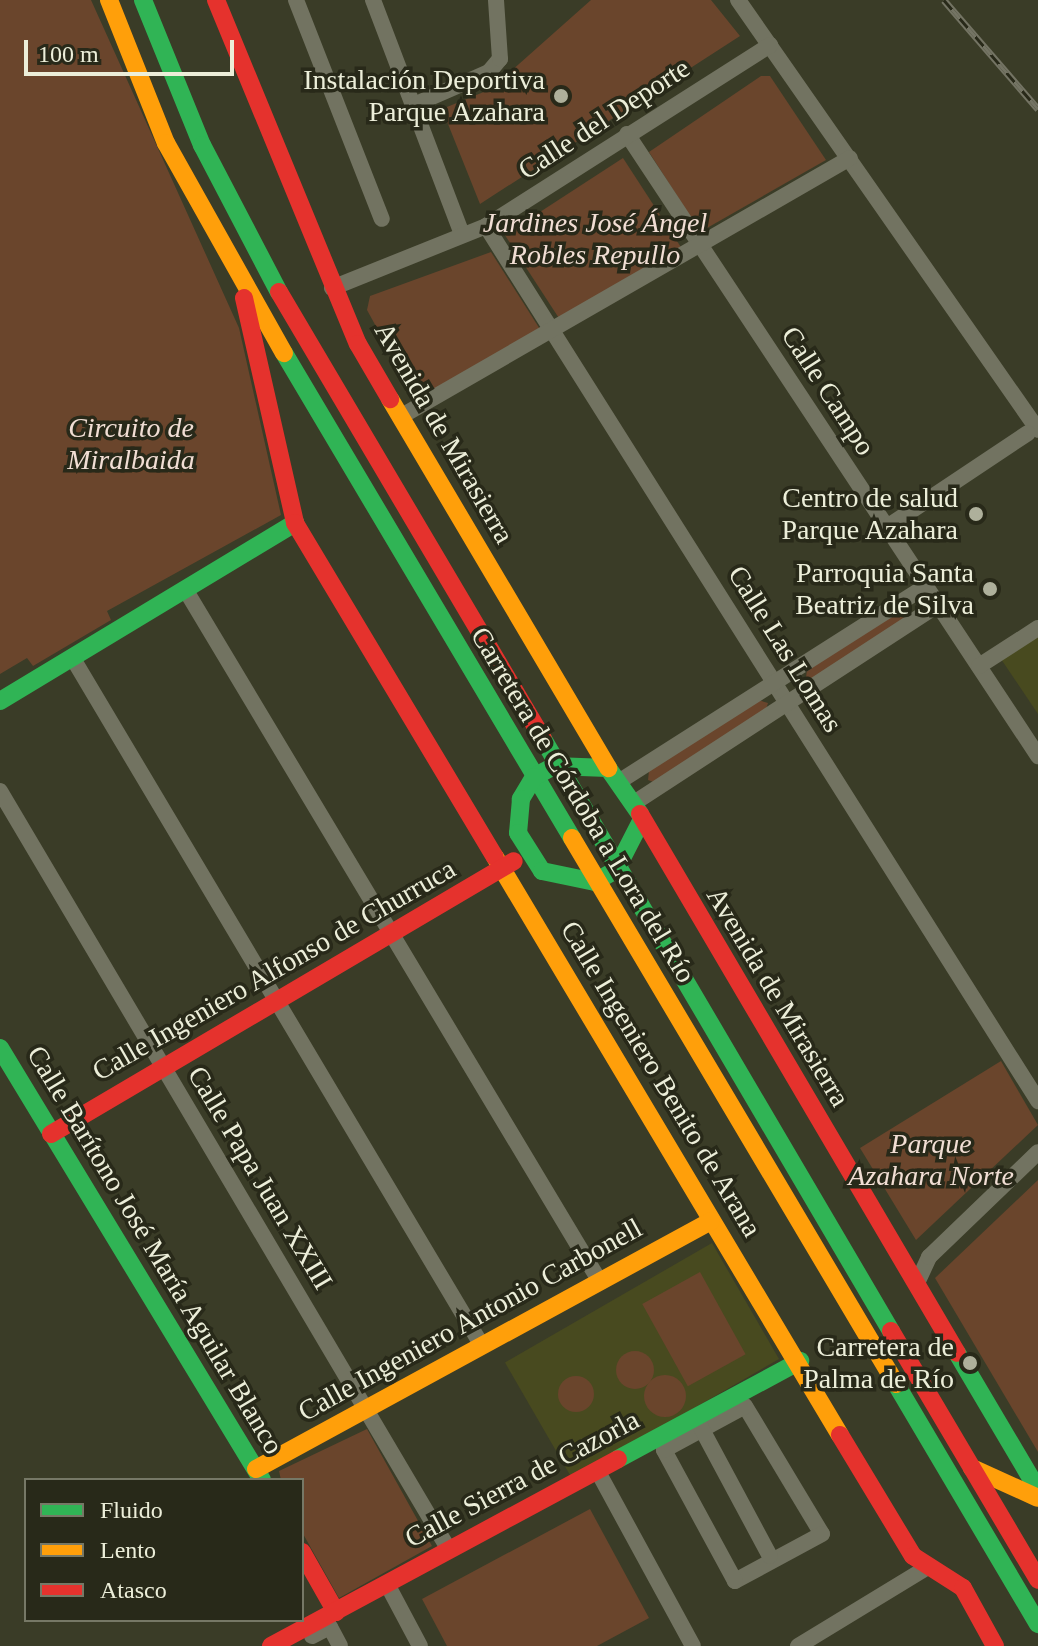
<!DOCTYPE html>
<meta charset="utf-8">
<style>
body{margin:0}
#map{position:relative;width:1038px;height:1646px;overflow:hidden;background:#3a3c27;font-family:Georgia,serif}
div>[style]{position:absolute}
.built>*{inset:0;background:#484a1f;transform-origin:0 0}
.green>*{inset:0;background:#6a452c;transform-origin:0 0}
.round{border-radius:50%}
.street>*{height:16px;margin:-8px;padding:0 8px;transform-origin:8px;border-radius:8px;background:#727361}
.fast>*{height:18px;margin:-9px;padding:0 9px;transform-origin:9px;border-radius:9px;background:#30b455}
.slow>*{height:18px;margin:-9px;padding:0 9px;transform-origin:9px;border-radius:9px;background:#ff9f0a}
.jam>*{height:18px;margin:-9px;padding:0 9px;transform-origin:9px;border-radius:9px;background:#e5322d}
.rail>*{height:7px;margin-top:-3.5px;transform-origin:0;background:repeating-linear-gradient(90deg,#282919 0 12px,#747464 0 24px);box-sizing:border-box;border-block:2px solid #747464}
.dots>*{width:22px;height:22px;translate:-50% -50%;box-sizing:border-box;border:4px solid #282919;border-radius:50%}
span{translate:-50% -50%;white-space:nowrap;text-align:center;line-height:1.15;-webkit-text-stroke:7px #282919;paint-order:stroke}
.poi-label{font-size:28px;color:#eceed9}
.right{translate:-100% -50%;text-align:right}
.street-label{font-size:28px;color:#eceed9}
.park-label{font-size:28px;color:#f1ded4;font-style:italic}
.legend{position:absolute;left:24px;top:1478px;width:280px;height:144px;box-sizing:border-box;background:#282919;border:2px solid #767866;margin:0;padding:10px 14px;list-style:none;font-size:24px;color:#eceed9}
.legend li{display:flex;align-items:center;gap:16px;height:40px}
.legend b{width:40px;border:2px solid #767866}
.scale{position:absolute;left:24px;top:40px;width:210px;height:36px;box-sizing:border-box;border:4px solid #eceed9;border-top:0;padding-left:10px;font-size:24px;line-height:28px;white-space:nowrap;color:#eceed9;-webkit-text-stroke:6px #282919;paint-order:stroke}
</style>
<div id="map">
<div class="built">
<i style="clip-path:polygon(1038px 635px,1038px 714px,1001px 659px)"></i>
<i style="left:712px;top:1243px;width:134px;height:239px;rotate:60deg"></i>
</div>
<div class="green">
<i style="clip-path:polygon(0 0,91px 0,239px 328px,281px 515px,107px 611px,111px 620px,33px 666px,27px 658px,0 674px)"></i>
<i style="clip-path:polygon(591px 0,711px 0,740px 36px,480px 204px,442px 109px,491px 89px)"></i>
<i style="clip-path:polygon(761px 76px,770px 76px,826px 160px,700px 232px,649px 152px)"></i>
<i style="left:623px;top:158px;width:108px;height:141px;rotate:57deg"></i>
<i style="clip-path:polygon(491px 252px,543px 334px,417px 401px,367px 310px,370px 296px)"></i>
<i style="clip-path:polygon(906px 608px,910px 615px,814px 681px,806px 678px,807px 669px)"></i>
<i style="clip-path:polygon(758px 700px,768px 703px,765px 712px,656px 783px,648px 780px,649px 771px)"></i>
<i style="clip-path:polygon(1001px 1061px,1038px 1125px,916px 1240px,860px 1148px)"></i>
<i style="clip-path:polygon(1038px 1180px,1038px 1452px,935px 1278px)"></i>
<i style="left:700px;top:1272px;width:94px;height:66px;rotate:61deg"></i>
<i class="round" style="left:616px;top:1351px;width:38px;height:38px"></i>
<i class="round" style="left:644px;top:1375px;width:42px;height:42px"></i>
<i class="round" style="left:558px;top:1376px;width:36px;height:36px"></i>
<i style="clip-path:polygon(367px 1429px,432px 1546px,339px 1598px,302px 1532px,302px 1480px,281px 1480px,279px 1471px)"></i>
<i style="clip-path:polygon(590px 1509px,649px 1618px,597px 1646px,447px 1646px,422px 1599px)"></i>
</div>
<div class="street">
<i style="left:296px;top:0;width:235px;rotate:68.6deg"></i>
<i style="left:373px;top:0;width:250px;rotate:69.2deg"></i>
<i style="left:738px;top:0;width:524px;rotate:55.1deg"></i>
<i style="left:416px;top:104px;width:80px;rotate:-23.7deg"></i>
<i style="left:489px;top:72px;width:17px;rotate:-50deg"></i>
<i style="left:500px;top:59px;width:59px;rotate:-93.9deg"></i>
<i style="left:627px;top:134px;width:746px;rotate:56.54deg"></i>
<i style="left:486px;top:226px;width:1035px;rotate:57.75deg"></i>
<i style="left:332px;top:288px;width:166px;rotate:-21.9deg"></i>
<i style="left:486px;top:226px;width:337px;rotate:-32.5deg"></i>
<i style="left:400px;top:417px;width:519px;rotate:-29.92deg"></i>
<i style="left:887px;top:527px;width:169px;rotate:-33.7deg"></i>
<i style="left:185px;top:589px;width:808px;rotate:59.08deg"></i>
<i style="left:72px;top:657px;width:802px;rotate:59.24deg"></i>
<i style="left:979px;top:666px;width:70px;rotate:-32.8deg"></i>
<i style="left:620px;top:781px;width:363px;rotate:-32.5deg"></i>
<i style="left:0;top:791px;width:882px;rotate:59.39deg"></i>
<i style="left:634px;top:803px;width:363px;rotate:-33.1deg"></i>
<i style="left:917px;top:1283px;width:29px;rotate:-65deg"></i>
<i style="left:929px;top:1257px;width:151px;rotate:-43.9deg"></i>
<i style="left:745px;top:1406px;width:149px;rotate:59deg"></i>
<i style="left:822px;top:1534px;width:99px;rotate:151.6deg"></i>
<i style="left:735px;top:1581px;width:149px;rotate:-118.5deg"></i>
<i style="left:664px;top:1450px;width:92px;rotate:-28.5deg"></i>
<i style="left:698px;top:1422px;width:152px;rotate:61.8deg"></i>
<i style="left:597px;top:1470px;width:200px;rotate:61.4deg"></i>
<i style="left:387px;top:1584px;width:70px;rotate:62deg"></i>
<i style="left:312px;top:1636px;width:20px;rotate:-27deg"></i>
<i style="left:330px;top:1627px;width:21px;rotate:62deg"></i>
<i style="left:798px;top:1646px;width:152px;rotate:-31.3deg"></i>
</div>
<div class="fast">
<i style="left:143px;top:0;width:157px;rotate:67.9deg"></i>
<i style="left:202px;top:145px;width:166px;rotate:62.4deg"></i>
<i style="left:284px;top:353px;width:564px;rotate:59.3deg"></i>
<i style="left:0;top:701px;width:345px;rotate:-31.1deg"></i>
<i style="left:543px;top:739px;width:687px;rotate:59.55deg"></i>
<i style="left:640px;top:814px;width:56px;rotate:-124.8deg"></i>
<i style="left:608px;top:768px;width:54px;rotate:-177.9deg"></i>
<i style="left:554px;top:766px;width:23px;rotate:151deg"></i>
<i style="left:534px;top:777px;width:26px;rotate:121deg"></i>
<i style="left:521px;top:799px;width:34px;rotate:95deg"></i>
<i style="left:518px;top:833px;width:45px;rotate:57.7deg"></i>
<i style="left:542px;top:871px;width:54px;rotate:11.7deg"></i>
<i style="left:595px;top:882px;width:24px;rotate:-30deg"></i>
<i style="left:616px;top:870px;width:53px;rotate:-62.9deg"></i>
<i style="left:0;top:1048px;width:505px;rotate:58.76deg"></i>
<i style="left:957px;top:1353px;width:159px;rotate:59.4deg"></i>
<i style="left:896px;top:1384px;width:279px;rotate:59.4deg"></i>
<i style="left:618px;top:1459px;width:207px;rotate:-28.3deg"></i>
</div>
<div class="slow">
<i style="left:109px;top:0;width:154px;rotate:68.3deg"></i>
<i style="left:166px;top:143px;width:241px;rotate:60.7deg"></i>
<i style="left:390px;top:399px;width:429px;rotate:59.4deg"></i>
<i style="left:572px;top:838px;width:635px;rotate:59.31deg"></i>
<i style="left:495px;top:857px;width:673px;rotate:59.17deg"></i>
<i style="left:972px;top:1468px;width:72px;rotate:24.4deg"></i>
<i style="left:256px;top:1469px;width:518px;rotate:-28.59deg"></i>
</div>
<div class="jam">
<i style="left:216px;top:0;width:372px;rotate:67.6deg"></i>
<i style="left:358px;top:344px;width:64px;rotate:59.8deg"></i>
<i style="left:279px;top:292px;width:519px;rotate:59.43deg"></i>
<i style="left:244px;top:298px;width:231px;rotate:77.2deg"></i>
<i style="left:295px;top:523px;width:389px;rotate:59.1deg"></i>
<i style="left:640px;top:814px;width:625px;rotate:59.54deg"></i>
<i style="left:51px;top:1134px;width:537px;rotate:-30.52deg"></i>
<i style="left:891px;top:1331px;width:289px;rotate:59.4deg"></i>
<i style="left:840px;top:1435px;width:141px;rotate:58.9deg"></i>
<i style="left:913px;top:1556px;width:59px;rotate:32.6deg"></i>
<i style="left:963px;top:1588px;width:66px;rotate:61.1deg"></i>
<i style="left:302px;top:1552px;width:69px;rotate:60.5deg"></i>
<i style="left:271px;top:1646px;width:394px;rotate:-28.3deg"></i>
</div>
<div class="rail">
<i style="left:944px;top:0;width:144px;rotate:49.2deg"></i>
</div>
<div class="dots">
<i style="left:561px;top:96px;background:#aeb09b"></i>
<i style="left:976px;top:514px;background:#aeb09b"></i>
<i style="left:990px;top:589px;background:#aeb09b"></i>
<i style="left:970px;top:1363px;background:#aeb09b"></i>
</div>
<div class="poi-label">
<span class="right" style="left:545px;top:96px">Instalación Deportiva<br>Parque Azahara</span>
<span class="right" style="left:958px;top:514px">Centro de salud<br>Parque Azahara</span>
<span class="right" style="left:974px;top:589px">Parroquia Santa<br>Beatriz de Silva</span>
<span class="right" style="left:954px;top:1363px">Carretera de<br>Palma de Río</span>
</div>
<div class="street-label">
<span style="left:604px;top:119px;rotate:-33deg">Calle del Deporte</span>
<span style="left:828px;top:391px;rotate:57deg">Calle Campo</span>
<span style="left:444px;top:433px;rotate:60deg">Avenida de Mirasierra</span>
<span style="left:785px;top:649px;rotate:58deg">Calle Las Lomas</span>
<span style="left:583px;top:805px;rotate:59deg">Carretera de Córdoba a Lora del Río</span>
<span style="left:274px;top:970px;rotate:-30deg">Calle Ingeniero Alfonso de Churruca</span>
<span style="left:778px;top:997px;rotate:59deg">Avenida de Mirasierra</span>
<span style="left:661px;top:1079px;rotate:59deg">Calle Ingeniero Benito de Arana</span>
<span style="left:260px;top:1178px;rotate:59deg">Calle Papa Juan XXIII</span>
<span style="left:155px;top:1250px;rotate:59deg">Calle Barítono José María Aguilar Blanco</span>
<span style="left:470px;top:1320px;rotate:-29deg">Calle Ingeniero Antonio Carbonell</span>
<span style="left:522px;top:1479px;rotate:-28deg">Calle Sierra de Cazorla</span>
</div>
<div class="park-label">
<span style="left:595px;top:239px">Jardines José Ángel<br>Robles Repullo</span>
<span style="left:131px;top:444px">Circuito de<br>Miralbaida</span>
<span style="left:931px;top:1160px">Parque<br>Azahara Norte</span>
</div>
<ul class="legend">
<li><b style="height:10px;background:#30b455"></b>Fluido</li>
<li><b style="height:10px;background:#ff9f0a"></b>Lento</li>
<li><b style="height:10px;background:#e5322d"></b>Atasco</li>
</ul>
<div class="scale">100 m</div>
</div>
